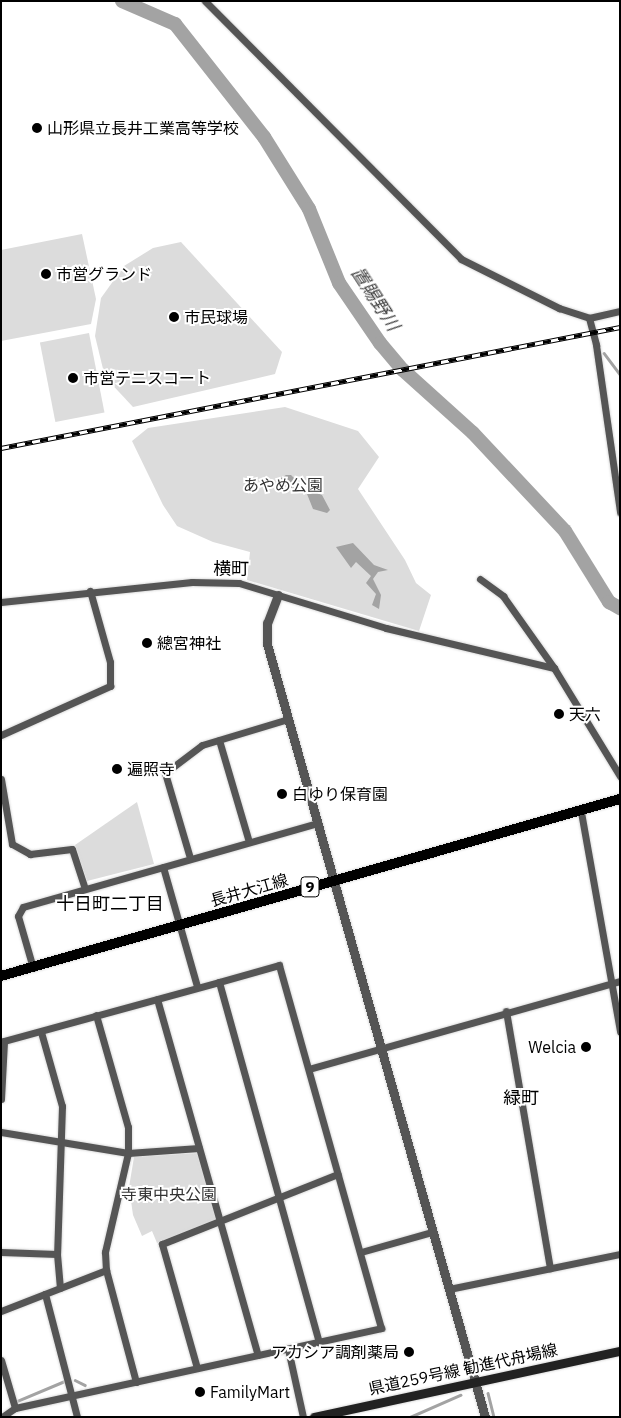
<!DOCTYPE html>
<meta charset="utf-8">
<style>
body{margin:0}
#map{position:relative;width:621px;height:1418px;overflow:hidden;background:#fff;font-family:"IBM Plex Sans","Noto Sans JP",sans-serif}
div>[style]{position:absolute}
.green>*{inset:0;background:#dcdcdc;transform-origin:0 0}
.water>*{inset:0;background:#a3a3a3}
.stream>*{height:2.5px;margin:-1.25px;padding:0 1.25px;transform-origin:1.25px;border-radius:1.25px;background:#a3a3a3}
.river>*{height:14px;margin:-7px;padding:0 7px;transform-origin:7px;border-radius:7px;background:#a3a3a3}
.roads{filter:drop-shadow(0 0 1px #dbdbdb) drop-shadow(0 0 1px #dbdbdb)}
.minor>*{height:7px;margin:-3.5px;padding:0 3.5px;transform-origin:3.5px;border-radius:3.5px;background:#555}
.tertiary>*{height:9px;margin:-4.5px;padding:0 4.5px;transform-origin:4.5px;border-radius:4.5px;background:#555}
.secondary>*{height:9px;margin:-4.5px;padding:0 4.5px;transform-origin:4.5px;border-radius:4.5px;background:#222}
.primary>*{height:10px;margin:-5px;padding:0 5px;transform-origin:5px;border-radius:5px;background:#000}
.rail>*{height:4.5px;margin-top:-2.25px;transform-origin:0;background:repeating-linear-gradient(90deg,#fff 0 8px,#000 0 16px);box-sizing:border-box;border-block:1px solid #000}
.dots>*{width:14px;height:14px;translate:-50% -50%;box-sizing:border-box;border:2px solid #fff;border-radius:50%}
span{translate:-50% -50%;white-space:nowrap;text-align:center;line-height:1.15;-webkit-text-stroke:4px #fff;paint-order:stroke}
.shield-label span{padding:1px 4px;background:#fff;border:1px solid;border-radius:4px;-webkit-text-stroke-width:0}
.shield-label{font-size:15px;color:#000;font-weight:700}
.poi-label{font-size:16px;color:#000}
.left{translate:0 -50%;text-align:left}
.right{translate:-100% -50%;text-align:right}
.park-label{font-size:16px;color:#333}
.street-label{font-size:16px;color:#000}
.water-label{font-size:18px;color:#444;font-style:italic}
.neighbourhood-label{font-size:18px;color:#000}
.frame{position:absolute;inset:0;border:2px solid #000;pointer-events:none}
</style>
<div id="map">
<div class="green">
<i style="clip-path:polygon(82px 234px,96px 299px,91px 324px,1px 341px,1px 250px)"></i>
<i style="clip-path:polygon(181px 242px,282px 352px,275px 374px,133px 407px,105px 377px,95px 336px,101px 298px,124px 266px,153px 248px)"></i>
<i style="left:89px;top:333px;width:81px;height:50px;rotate:79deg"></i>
<i style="clip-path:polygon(285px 407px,358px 431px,379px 457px,358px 489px,405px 560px,416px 583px,431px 595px,419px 631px,247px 580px,250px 552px,213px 542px,177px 526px,163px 505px,132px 441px,148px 428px)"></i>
<i style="clip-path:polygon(137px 802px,154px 864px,87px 881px,75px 845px)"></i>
<i style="clip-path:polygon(199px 1153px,217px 1219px,157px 1243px,152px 1231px,142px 1236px,133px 1215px,129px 1187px,134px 1157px)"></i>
</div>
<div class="water">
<i style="clip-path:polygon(286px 475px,291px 475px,304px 488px,322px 495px,330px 510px,327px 513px,313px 509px,307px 494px,281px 484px,281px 478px)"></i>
<i style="clip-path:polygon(353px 543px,374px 565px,388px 570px,378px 572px,373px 579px,381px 595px,379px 609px,372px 605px,376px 594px,366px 583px,371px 576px,356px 562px,351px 568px,336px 547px)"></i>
</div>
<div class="stream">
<i style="left:604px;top:353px;width:26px;rotate:53deg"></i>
<i style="left:75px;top:1380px;width:11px;rotate:27deg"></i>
<i style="left:488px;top:1393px;width:25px;rotate:76deg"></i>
<i style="left:15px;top:1402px;width:56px;rotate:-22.9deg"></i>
<i style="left:410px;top:1417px;width:55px;rotate:-23.7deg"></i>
</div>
<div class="river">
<i style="left:122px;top:1px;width:58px;rotate:23.5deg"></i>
<i style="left:175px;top:24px;width:144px;rotate:51.8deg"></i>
<i style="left:264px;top:137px;width:85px;rotate:58deg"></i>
<i style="left:309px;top:209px;width:80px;rotate:67.9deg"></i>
<i style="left:339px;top:283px;width:73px;rotate:55.7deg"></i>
<i style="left:380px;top:343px;width:35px;rotate:50deg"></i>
<i style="left:403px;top:370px;width:94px;rotate:42deg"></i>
<i style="left:473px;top:433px;width:134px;rotate:46.8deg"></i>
<i style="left:565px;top:531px;width:84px;rotate:58.2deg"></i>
<i style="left:609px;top:602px;width:13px;rotate:29deg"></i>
</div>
<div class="roads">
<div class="minor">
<i style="left:205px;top:1px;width:363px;rotate:45.2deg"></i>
<i style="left:461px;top:259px;width:110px;rotate:26.6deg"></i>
<i style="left:559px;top:308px;width:32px;rotate:18deg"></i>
<i style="left:589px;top:318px;width:32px;rotate:-13deg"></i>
<i style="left:589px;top:318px;width:28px;rotate:75deg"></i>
<i style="left:596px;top:345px;width:169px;rotate:81.8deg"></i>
<i style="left:480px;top:579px;width:29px;rotate:36deg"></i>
<i style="left:503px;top:596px;width:88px;rotate:54.7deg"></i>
<i style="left:554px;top:668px;width:127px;rotate:58.6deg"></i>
<i style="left:1px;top:602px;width:192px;rotate:-6deg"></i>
<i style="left:192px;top:582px;width:47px;rotate:1.2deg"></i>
<i style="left:239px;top:583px;width:154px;rotate:17deg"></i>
<i style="left:386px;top:628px;width:173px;rotate:13.4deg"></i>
<i style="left:1px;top:735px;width:120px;rotate:-24.2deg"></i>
<i style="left:110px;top:686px;width:24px;rotate:-90deg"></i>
<i style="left:110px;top:662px;width:74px;rotate:-105.7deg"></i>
<i style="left:219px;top:740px;width:106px;rotate:73.6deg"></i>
<i style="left:1px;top:779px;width:66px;rotate:80.4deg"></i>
<i style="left:12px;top:844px;width:21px;rotate:29deg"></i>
<i style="left:30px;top:854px;width:42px;rotate:-6.8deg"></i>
<i style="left:72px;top:849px;width:40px;rotate:72deg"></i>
<i style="left:581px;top:812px;width:223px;rotate:79.9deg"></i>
<i style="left:190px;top:858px;width:89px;rotate:-106.4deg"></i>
<i style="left:165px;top:773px;width:46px;rotate:-37.1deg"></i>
<i style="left:202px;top:745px;width:90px;rotate:-16.8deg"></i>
<i style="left:163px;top:867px;width:124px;rotate:74.1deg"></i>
<i style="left:33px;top:968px;width:54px;rotate:-106.1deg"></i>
<i style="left:18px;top:916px;width:10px;rotate:-61deg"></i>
<i style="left:23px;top:907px;width:307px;rotate:-15.9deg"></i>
<i style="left:157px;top:999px;width:370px;rotate:74.2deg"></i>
<i style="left:506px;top:1011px;width:261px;rotate:80.3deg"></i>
<i style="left:96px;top:1015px;width:116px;rotate:74.1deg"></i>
<i style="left:128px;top:1127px;width:26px;rotate:90deg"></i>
<i style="left:128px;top:1153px;width:102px;rotate:103.1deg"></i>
<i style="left:105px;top:1252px;width:18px;rotate:87deg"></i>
<i style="left:106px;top:1270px;width:116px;rotate:75deg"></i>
<i style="left:41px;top:1032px;width:77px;rotate:74.2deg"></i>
<i style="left:62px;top:1106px;width:148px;rotate:91.9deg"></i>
<i style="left:57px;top:1254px;width:34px;rotate:85deg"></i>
<i style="left:309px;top:1069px;width:323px;rotate:-15.8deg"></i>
<i style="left:1px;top:1099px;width:58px;rotate:-87deg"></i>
<i style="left:4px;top:1041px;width:223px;rotate:-15.3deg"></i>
<i style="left:219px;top:982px;width:374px;rotate:74.5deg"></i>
<i style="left:1px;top:1132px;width:129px;rotate:9.4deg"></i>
<i style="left:128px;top:1153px;width:71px;rotate:-4deg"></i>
<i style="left:1px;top:1252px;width:56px;rotate:2deg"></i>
<i style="left:361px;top:1252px;width:74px;rotate:-15.7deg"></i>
<i style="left:449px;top:1289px;width:175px;rotate:-11.6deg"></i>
<i style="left:45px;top:1294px;width:127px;rotate:75.4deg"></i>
<i style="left:1px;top:1311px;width:113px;rotate:-21.3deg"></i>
<i style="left:288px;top:1349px;width:70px;rotate:77.6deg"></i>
<i style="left:1px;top:1360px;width:50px;rotate:73.7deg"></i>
<i style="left:197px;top:1368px;width:129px;rotate:-105.8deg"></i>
<i style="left:162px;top:1244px;width:189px;rotate:-21.7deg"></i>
<i style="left:2px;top:1417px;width:16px;rotate:-35deg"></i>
<i style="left:15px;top:1408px;width:375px;rotate:-12.3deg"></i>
<i style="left:381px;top:1328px;width:377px;rotate:-105.7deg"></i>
<i style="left:279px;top:965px;width:62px;rotate:164.2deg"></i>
</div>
<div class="tertiary">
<i style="left:278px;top:595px;width:30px;rotate:111deg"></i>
<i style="left:267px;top:623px;width:21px;rotate:90deg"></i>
<i style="left:267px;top:644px;width:803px;rotate:74.25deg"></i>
</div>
<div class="secondary">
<i style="left:314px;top:1417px;width:313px;rotate:-12.2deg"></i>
</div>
<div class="primary">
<i style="left:1px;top:976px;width:644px;rotate:-15.96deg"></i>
</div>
</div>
<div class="rail">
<i style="left:1px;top:448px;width:631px;rotate:-11.06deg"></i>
</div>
<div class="dots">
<i style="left:37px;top:128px;background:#000"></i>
<i style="left:46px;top:274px;background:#000"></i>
<i style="left:174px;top:317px;background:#000"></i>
<i style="left:73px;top:378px;background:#000"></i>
<i style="left:147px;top:643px;background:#000"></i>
<i style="left:559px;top:714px;background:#000"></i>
<i style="left:117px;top:769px;background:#000"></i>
<i style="left:282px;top:794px;background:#000"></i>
<i style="left:586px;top:1047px;background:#000"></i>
<i style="left:409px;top:1352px;background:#000"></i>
<i style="left:200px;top:1392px;background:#000"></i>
</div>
<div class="shield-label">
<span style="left:310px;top:887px">9</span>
</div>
<div class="poi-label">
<span class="left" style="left:47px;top:128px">山形県立長井工業高等学校</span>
<span class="left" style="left:56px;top:274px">市営グランド</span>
<span class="left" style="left:184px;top:317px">市民球場</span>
<span class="left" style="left:83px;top:378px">市営テニスコート</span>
<span class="left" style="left:157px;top:643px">總宮神社</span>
<span class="left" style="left:569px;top:714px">天六</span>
<span class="left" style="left:127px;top:769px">遍照寺</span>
<span class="left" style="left:292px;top:794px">白ゆり保育園</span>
<span class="right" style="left:576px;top:1047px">Welcia</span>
<span class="right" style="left:399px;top:1352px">アカシア調剤薬局</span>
<span class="left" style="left:210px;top:1392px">FamilyMart</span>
</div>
<div class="park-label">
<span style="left:283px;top:485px">あやめ公園</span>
<span style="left:169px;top:1194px">寺東中央公園</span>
</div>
<div class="street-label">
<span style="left:249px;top:890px;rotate:-16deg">長井大江線</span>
<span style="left:463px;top:1369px;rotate:-12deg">県道259号線 勧進代舟場線</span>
</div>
<div class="water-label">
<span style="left:375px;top:299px;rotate:57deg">置賜野川</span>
</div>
<div class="neighbourhood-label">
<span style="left:231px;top:569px">横町</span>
<span style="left:110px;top:904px">十日町二丁目</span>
<span style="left:521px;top:1098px">緑町</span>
</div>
<div class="frame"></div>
</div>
